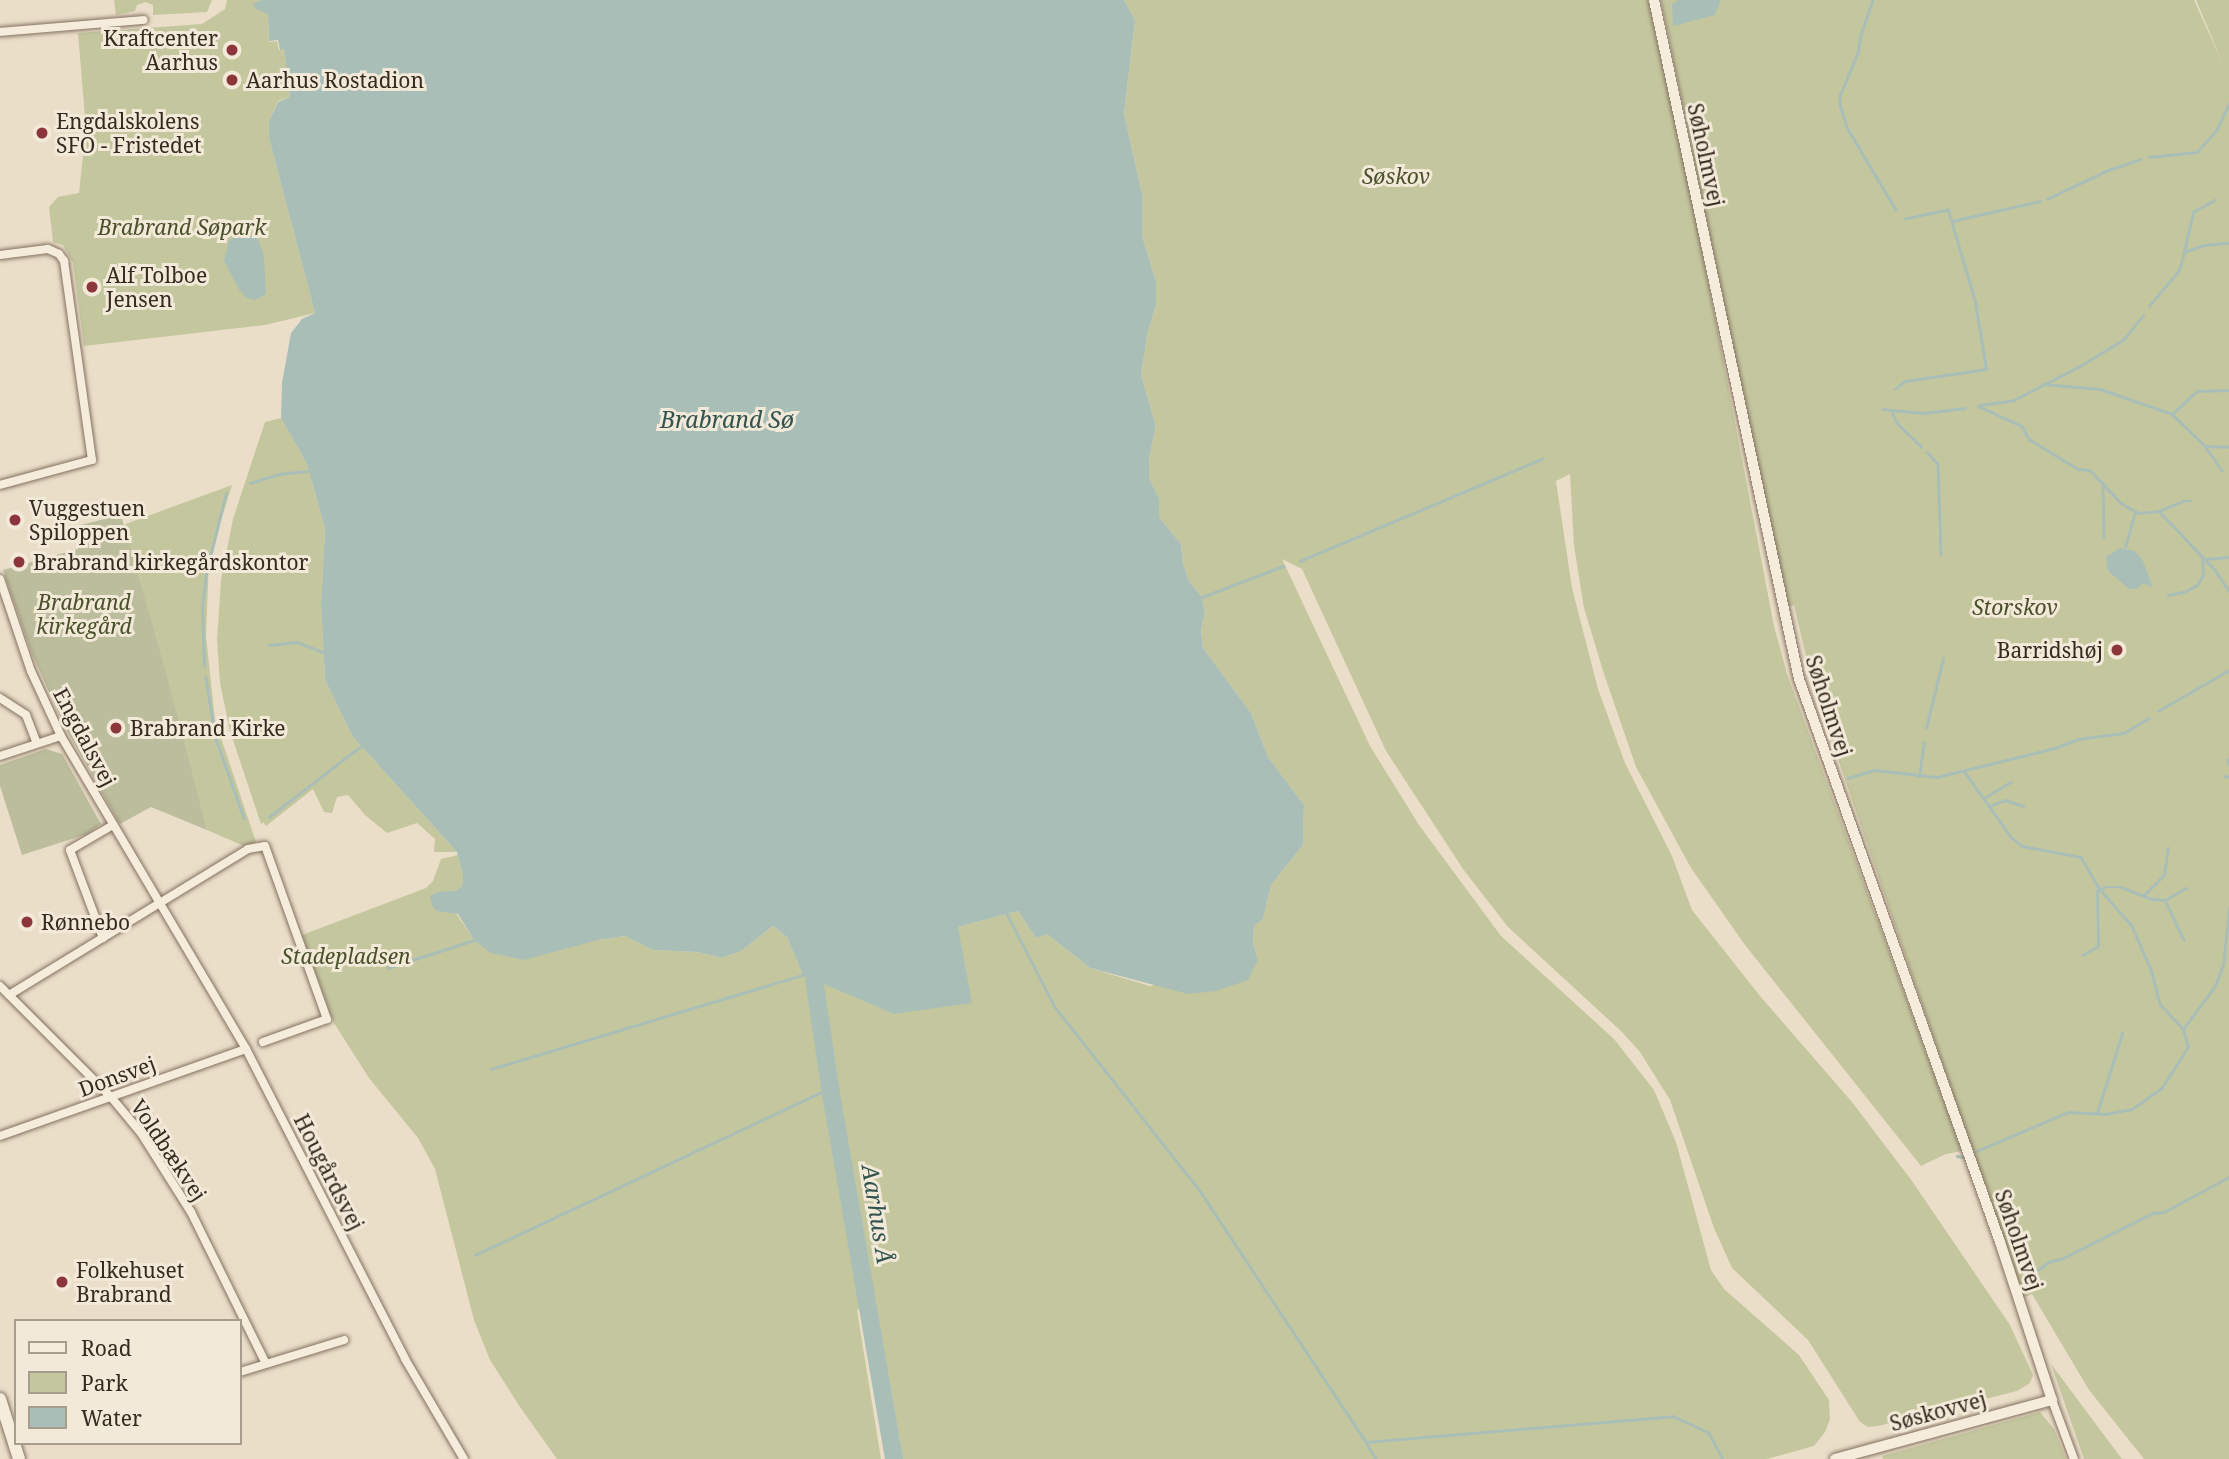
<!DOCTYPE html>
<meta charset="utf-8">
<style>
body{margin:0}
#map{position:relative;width:2229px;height:1459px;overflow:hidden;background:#eadec9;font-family:"Noto Serif",serif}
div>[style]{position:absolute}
.green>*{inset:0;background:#c4c79e}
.cemetery>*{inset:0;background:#bbbd9c}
.water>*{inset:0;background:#a9beb7}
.stream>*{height:2.5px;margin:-1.25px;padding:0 1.25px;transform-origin:1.25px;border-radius:1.25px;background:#a9beb7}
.river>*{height:18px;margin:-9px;padding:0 9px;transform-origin:9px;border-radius:9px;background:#a9beb7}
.roads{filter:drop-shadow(0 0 2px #847160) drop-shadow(0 0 2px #847160)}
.minor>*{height:8px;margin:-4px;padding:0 4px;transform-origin:4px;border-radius:4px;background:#f5ecdb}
.tertiary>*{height:10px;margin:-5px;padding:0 5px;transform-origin:5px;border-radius:5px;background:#f5ecdb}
.secondary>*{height:12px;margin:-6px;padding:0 6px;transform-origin:6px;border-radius:6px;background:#f5ecdb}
.dots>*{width:19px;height:19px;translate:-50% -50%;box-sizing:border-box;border:4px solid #f2e9d8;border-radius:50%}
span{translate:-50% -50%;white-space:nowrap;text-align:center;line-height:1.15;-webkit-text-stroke:6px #f2e9d8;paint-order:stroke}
.poi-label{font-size:21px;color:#362a21}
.right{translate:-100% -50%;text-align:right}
.left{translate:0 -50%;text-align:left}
.street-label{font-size:21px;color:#362a21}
.park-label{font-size:21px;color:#49502a;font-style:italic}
.water-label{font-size:23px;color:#325450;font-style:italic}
.legend{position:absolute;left:14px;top:1319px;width:228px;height:126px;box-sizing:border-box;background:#f2e9d8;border:2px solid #a79d8f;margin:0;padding:9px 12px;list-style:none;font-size:21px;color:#362a21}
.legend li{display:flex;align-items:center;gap:14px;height:35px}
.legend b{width:35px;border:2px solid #a79d8f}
</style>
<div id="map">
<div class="green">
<i style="clip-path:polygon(114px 0,212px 0,207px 12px,153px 15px,153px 5px,145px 2px,137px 5px,135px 11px,116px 15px)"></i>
<i style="clip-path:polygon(227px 0,262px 0,254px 4px,268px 14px,269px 42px,277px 41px,279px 50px,284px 49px,290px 97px,278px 101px,269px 121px,269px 138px,315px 313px,265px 325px,84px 346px,73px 263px,63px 245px,53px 242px,49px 207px,58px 197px,79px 193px,86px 129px,78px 33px,202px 24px,225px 9px)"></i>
<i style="clip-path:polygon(1124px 0,1648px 0,1690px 188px,1774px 626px,1787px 674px,1962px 1151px,1946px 1154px,1921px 1166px,1745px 945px,1691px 868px,1636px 767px,1603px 671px,1584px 608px,1574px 546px,1570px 474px,1556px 481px,1572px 588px,1598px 689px,1625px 763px,1672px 856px,1692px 910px,1760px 996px,1852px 1102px,1912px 1181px,2010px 1325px,2033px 1375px,2030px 1383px,2017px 1391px,1878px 1426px,1868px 1427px,1860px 1422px,1808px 1340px,1732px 1268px,1714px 1228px,1670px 1100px,1640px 1052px,1622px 1032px,1508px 927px,1463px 869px,1386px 751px,1302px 569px,1282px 559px,1370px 746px,1419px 825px,1501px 936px,1614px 1039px,1654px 1090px,1676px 1142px,1711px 1270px,1724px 1289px,1799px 1355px,1829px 1400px,1830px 1419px,1825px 1432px,1814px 1446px,1767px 1459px,903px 1459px,876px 1303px,857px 1310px,881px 1459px,557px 1459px,520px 1407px,490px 1360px,474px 1320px,435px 1169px,418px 1138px,369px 1078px,334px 1023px,302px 935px,426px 888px,433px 881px,441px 859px,458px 855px,463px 876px,462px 886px,455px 891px,456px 913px,474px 940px,598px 940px,625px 936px,653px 950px,697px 952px,722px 958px,741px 951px,773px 926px,787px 937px,803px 975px,814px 978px,958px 927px,1018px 911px,1036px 938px,1047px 934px,1090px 968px,1150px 986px,1258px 960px,1253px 943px,1254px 926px,1263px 919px,1271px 885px,1303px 845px,1304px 805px,1268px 757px,1251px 713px,1203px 648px,1201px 630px,1205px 613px,1202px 597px,1189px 581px,1183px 564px,1181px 544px,1159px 517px,1159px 498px,1149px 478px,1149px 458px,1156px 426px,1141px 375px,1148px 331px,1156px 305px,1156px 281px,1142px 236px,1142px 194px,1124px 114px,1135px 20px)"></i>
<i style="clip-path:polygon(1661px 0,2194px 0,2223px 64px,2196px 0,2229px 0,2229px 1459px,2144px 1459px,2089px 1390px,2032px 1294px,2023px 1298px,1813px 686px,1794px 605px,1787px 607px)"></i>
<i style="clip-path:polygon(281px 418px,307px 464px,325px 529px,321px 605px,325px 680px,353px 737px,457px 852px,434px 852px,435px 839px,417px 823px,387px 833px,365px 815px,348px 795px,337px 797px,332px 813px,324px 812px,313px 789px,266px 826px,263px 822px,261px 824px,230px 731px,220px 683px,217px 640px,221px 580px,233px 519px,265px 422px)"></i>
<i style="clip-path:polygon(232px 485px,209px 559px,206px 636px,215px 720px,256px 842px,244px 846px,207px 830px,123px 525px)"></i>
<i style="clip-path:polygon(2051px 1364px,2119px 1455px,2122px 1459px,2084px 1459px)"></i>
<i style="clip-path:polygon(2040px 1412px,2054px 1429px,2066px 1459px,1883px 1459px,1882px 1456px)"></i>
</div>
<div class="cemetery">
<i style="clip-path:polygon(121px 515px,165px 669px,207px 830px,151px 807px,120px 824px,66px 729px,32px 654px,3px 570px,78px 549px,72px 527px)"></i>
<i style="clip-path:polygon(46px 749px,62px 754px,101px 824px,87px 834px,22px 855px,0 786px,0 765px)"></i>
</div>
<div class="water">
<i style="clip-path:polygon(262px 0,1124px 0,1135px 20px,1124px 114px,1142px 194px,1142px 236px,1156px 281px,1156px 305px,1148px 331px,1141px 375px,1156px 426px,1149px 458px,1149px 478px,1159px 498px,1159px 517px,1181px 544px,1183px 564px,1189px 581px,1202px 597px,1205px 613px,1201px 630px,1203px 648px,1251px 713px,1268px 757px,1304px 805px,1303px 845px,1271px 885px,1263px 919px,1254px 926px,1253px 943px,1258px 960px,1248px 980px,1216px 991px,1188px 994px,1090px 968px,1047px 934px,1036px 938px,1018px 911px,958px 927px,972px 1003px,894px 1014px,803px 975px,787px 937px,773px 926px,741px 951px,722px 958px,697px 952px,653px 950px,625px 936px,598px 940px,524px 960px,491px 953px,474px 940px,458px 914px,437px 911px,433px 907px,430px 897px,437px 892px,455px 891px,462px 886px,463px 876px,457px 852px,353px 737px,325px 680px,321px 605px,325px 529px,307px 464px,281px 418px,282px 383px,291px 333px,302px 319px,315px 313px,269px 138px,269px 121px,278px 102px,290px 97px,284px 49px,280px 50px,278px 40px,269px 41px,268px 14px,256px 9px,253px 4px)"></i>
<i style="clip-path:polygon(1678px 0,1721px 0,1715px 15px,1673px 26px,1672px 4px)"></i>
<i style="clip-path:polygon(247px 233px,258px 239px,264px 256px,266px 294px,255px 300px,246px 298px,238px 288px,224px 261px,229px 240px)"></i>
<i style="clip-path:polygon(2120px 548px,2135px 551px,2143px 561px,2153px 588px,2143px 583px,2137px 589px,2129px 589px,2108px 571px,2106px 557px)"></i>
</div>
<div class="stream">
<i style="left:1873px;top:0;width:37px;rotate:109deg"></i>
<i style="left:1861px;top:35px;width:18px;rotate:99deg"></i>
<i style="left:1858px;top:53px;width:47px;rotate:112.7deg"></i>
<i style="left:1840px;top:96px;width:9px;rotate:90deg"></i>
<i style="left:1840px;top:105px;width:25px;rotate:72deg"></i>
<i style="left:1848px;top:129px;width:94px;rotate:59.3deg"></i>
<i style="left:2149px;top:157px;width:48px;rotate:-5.9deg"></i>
<i style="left:2197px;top:152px;width:30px;rotate:-49deg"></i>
<i style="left:2217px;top:129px;width:29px;rotate:-65deg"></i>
<i style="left:2047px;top:199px;width:65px;rotate:-25.4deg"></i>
<i style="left:2106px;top:171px;width:36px;rotate:-19deg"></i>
<i style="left:1952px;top:221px;width:90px;rotate:-12.8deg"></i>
<i style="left:2184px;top:252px;width:41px;rotate:-77.3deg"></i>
<i style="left:2193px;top:212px;width:25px;rotate:-29deg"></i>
<i style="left:2149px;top:306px;width:47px;rotate:-50.2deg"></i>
<i style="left:2179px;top:270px;width:19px;rotate:-74deg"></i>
<i style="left:2184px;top:252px;width:21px;rotate:-19deg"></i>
<i style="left:2204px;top:245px;width:25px;rotate:-5deg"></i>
<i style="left:2043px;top:384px;width:57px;rotate:5deg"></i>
<i style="left:2100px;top:389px;width:76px;rotate:19.1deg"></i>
<i style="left:2172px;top:414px;width:34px;rotate:-43deg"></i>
<i style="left:2197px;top:391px;width:32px;rotate:-2deg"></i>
<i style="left:1895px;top:389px;width:13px;rotate:-39deg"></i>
<i style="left:1905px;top:381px;width:82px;rotate:-8.4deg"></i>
<i style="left:1986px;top:369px;width:68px;rotate:-99.3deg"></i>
<i style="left:1975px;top:302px;width:96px;rotate:-106.4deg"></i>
<i style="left:1948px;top:210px;width:44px;rotate:168.2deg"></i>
<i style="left:1980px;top:405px;width:34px;rotate:-8deg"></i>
<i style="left:2014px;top:400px;width:74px;rotate:-27.3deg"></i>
<i style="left:2080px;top:366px;width:50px;rotate:-31.2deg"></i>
<i style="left:2123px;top:340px;width:32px;rotate:-51deg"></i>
<i style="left:1978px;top:406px;width:48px;rotate:24.4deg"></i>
<i style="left:2022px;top:426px;width:15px;rotate:62deg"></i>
<i style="left:2029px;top:439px;width:57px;rotate:31.5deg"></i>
<i style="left:2078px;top:469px;width:12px;rotate:5deg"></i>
<i style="left:2090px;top:470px;width:45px;rotate:46.8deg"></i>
<i style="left:2121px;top:503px;width:20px;rotate:30deg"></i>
<i style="left:2138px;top:513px;width:21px;rotate:-5deg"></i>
<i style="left:2159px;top:511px;width:26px;rotate:-23deg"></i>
<i style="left:2183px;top:501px;width:8px"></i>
<i style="left:1882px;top:409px;width:42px;rotate:5.4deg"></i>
<i style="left:1924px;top:413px;width:41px;rotate:-7deg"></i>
<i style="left:1892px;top:412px;width:13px;rotate:63deg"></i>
<i style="left:1898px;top:424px;width:32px;rotate:44deg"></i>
<i style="left:2172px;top:414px;width:46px;rotate:44.1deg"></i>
<i style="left:2205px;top:446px;width:29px;rotate:55deg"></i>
<i style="left:2205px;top:446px;width:24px;rotate:2deg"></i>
<i style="left:1927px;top:452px;width:16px;rotate:47deg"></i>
<i style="left:1938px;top:464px;width:90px;rotate:88.1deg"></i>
<i style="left:2103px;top:482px;width:56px;rotate:89deg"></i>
<i style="left:250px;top:483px;width:30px;rotate:-17deg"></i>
<i style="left:279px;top:474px;width:30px;rotate:-6deg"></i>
<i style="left:2160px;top:512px;width:80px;rotate:46.5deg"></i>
<i style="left:2215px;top:570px;width:25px;rotate:56deg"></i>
<i style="left:2125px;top:547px;width:37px;rotate:-74deg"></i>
<i style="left:2205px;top:559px;width:24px;rotate:-5deg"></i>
<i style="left:1300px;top:561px;width:263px;rotate:-22.9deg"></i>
<i style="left:2168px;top:595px;width:16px;rotate:-11deg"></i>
<i style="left:2184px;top:592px;width:15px;rotate:-28deg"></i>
<i style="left:2197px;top:585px;width:12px;rotate:-59deg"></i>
<i style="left:2203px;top:575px;width:17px;rotate:-93deg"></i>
<i style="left:1202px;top:597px;width:87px;rotate:-20.9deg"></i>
<i style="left:269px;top:645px;width:28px;rotate:-6deg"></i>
<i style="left:297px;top:642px;width:28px;rotate:21deg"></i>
<i style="left:204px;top:666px;width:59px;rotate:-91.9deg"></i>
<i style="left:202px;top:607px;width:34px;rotate:-83deg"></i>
<i style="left:206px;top:573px;width:82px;rotate:-76deg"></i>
<i style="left:206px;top:677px;width:60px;rotate:81.3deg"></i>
<i style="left:215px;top:736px;width:87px;rotate:70.5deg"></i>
<i style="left:2158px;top:711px;width:82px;rotate:-30deg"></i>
<i style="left:1926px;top:728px;width:72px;rotate:-76.3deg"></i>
<i style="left:2228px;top:759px;width:5px;rotate:79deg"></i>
<i style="left:1964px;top:771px;width:81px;rotate:54.5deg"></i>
<i style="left:2011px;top:837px;width:14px;rotate:39deg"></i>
<i style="left:2022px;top:846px;width:60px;rotate:10.6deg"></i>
<i style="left:2081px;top:857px;width:36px;rotate:60deg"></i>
<i style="left:2099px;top:888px;width:50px;rotate:49deg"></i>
<i style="left:2132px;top:926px;width:50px;rotate:66.5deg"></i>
<i style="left:2152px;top:972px;width:33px;rotate:76deg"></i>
<i style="left:2160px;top:1004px;width:34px;rotate:47deg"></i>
<i style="left:2225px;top:776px;width:4px;rotate:14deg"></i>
<i style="left:1919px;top:777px;width:35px;rotate:-82deg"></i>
<i style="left:1848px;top:778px;width:28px;rotate:-17deg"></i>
<i style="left:1875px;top:770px;width:62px;rotate:6.4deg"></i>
<i style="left:1937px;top:777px;width:122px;rotate:-13.8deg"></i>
<i style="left:2055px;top:748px;width:25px;rotate:-21deg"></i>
<i style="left:2078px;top:739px;width:46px;rotate:-7.4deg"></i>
<i style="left:2124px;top:733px;width:29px;rotate:-31deg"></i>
<i style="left:1984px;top:798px;width:31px;rotate:-31deg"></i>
<i style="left:1990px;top:806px;width:16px;rotate:-22deg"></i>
<i style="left:2005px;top:800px;width:19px;rotate:18deg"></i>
<i style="left:269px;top:817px;width:116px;rotate:-37.7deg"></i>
<i style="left:2144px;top:895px;width:28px;rotate:-45deg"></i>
<i style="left:2164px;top:875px;width:27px;rotate:-82deg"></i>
<i style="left:2165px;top:900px;width:24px;rotate:-30deg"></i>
<i style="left:1007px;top:914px;width:105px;rotate:62.7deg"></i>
<i style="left:1055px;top:1007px;width:231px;rotate:51.7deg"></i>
<i style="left:1198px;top:1188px;width:305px;rotate:56.5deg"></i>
<i style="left:1366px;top:1442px;width:308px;rotate:-4.8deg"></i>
<i style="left:1673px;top:1416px;width:40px;rotate:25deg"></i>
<i style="left:1709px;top:1433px;width:30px;rotate:62deg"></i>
<i style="left:2082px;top:955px;width:18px;rotate:-29deg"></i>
<i style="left:2098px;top:946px;width:55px;rotate:-91deg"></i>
<i style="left:2097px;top:891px;width:9px;rotate:-27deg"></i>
<i style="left:2105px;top:887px;width:16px"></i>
<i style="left:2121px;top:887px;width:34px;rotate:21deg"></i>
<i style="left:2153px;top:899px;width:12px;rotate:5deg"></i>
<i style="left:2165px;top:900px;width:44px;rotate:64.6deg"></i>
<i style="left:388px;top:968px;width:90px;rotate:-18deg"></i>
<i style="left:491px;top:1069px;width:326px;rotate:-16.8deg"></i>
<i style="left:2097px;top:1113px;width:84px;rotate:-72.6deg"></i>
<i style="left:1977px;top:1151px;width:99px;rotate:-23.2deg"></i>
<i style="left:2068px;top:1112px;width:38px;rotate:3deg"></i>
<i style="left:2106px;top:1114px;width:26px;rotate:-11deg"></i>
<i style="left:2132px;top:1109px;width:35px;rotate:-35deg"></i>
<i style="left:2161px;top:1089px;width:50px;rotate:-57.3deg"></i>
<i style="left:2188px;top:1047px;width:19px;rotate:-106deg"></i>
<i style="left:2183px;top:1029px;width:54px;rotate:-53.3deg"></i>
<i style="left:2215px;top:986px;width:22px;rotate:-69deg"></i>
<i style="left:2223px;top:965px;width:57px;rotate:-84deg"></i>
<i style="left:1957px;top:1156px;width:6px;rotate:9deg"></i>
<i style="left:475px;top:1255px;width:392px;rotate:-25.2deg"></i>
<i style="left:2034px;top:1272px;width:20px;rotate:-33deg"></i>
<i style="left:2051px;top:1261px;width:10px;rotate:-11deg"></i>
<i style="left:2061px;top:1259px;width:103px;rotate:-26.6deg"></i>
<i style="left:2153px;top:1213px;width:11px;rotate:-5deg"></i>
<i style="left:2164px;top:1212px;width:74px;rotate:-28.3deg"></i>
<i style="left:1366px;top:1442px;width:20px;rotate:60deg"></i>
</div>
<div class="river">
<i style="left:814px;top:978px;width:111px;rotate:81.7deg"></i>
<i style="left:830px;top:1088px;width:376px;rotate:80.2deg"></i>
</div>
<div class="roads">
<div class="minor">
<i style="left:0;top:32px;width:144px;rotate:-4.8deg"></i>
<i style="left:0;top:255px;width:48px;rotate:-7.1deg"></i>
<i style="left:48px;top:249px;width:12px;rotate:24deg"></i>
<i style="left:59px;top:254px;width:9px;rotate:54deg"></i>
<i style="left:64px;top:261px;width:201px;rotate:82deg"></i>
<i style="left:92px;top:460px;width:95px;rotate:164.8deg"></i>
<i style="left:0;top:579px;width:97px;rotate:71.4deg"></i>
<i style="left:31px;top:671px;width:72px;rotate:65.2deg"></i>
<i style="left:61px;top:736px;width:364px;rotate:59.4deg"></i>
<i style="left:246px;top:1049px;width:348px;rotate:62.8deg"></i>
<i style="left:405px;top:1359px;width:116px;rotate:59.5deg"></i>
<i style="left:0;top:698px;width:31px;rotate:33deg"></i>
<i style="left:26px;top:715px;width:30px;rotate:69deg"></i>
<i style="left:0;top:756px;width:64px;rotate:-18.2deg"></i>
<i style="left:103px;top:938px;width:94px;rotate:-110.6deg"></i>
<i style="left:70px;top:850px;width:50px;rotate:-30.2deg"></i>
<i style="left:0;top:986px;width:157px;rotate:45deg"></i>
<i style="left:111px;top:1097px;width:47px;rotate:50.2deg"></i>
<i style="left:141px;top:1133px;width:93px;rotate:57.7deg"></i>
<i style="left:191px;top:1212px;width:169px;rotate:63.7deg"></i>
<i style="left:9px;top:995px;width:280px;rotate:-31.4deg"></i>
<i style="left:248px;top:849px;width:17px;rotate:-10deg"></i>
<i style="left:265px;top:846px;width:184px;rotate:70.3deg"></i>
<i style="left:327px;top:1019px;width:68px;rotate:160.2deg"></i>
<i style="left:0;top:1136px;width:261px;rotate:-19.5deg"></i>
<i style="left:240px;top:1372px;width:109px;rotate:-17.1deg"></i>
<i style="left:2052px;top:1400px;width:63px;rotate:69.6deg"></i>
</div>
<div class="tertiary">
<i style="left:1654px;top:0;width:694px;rotate:77.95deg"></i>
<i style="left:1799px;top:679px;width:598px;rotate:70.35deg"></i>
<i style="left:2000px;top:1242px;width:166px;rotate:71.8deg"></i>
<i style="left:2052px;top:1400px;width:225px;rotate:164.8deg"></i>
</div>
<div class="secondary">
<i style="left:0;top:1399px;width:63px;rotate:72.4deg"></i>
</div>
</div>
<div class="dots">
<i style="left:232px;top:50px;background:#8c363c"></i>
<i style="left:232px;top:80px;background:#8c363c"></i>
<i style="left:42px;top:133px;background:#8c363c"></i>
<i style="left:92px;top:287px;background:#8c363c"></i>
<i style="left:15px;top:520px;background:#8c363c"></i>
<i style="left:19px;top:562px;background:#8c363c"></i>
<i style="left:2117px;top:650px;background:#8c363c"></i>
<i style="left:116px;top:728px;background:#8c363c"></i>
<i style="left:27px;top:922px;background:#8c363c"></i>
<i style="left:62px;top:1282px;background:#8c363c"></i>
</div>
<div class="poi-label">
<span class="right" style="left:218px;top:50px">Kraftcenter<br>Aarhus</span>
<span class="left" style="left:246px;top:80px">Aarhus Rostadion</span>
<span class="left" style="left:56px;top:133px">Engdalskolens<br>SFO - Fristedet</span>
<span class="left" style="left:106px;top:287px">Alf Tolboe<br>Jensen</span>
<span class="left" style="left:29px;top:520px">Vuggestuen<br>Spiloppen</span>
<span class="left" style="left:33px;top:562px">Brabrand kirkegårdskontor</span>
<span class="right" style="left:2103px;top:650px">Barridshøj</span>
<span class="left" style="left:130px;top:728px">Brabrand Kirke</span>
<span class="left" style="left:41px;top:922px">Rønnebo</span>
<span class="left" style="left:76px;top:1282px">Folkehuset<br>Brabrand</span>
</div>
<div class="street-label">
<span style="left:1706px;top:155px;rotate:78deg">Søholmvej</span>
<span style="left:1829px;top:706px;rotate:72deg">Søholmvej</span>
<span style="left:85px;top:737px;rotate:62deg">Engdalsvej</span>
<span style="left:117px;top:1076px;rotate:-20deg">Donsvej</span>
<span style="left:169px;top:1150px;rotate:56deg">Voldbækvej</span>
<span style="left:329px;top:1172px;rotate:63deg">Hougårdsvej</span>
<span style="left:2019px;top:1240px;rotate:71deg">Søholmvej</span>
<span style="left:1938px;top:1411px;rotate:-15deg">Søskovvej</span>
</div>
<div class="park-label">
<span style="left:1396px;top:176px">Søskov</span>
<span style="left:182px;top:227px">Brabrand Søpark</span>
<span style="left:84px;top:614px">Brabrand<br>kirkegård</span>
<span style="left:2015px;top:607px">Storskov</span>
<span style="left:346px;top:956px">Stadepladsen</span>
</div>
<div class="water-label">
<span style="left:727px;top:419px">Brabrand Sø</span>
<span style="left:878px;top:1214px;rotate:81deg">Aarhus Å</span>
</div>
<ul class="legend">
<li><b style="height:9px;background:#f5ecdb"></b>Road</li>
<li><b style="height:19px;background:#c4c79e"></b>Park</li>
<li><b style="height:19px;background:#a9beb7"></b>Water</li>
</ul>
</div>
